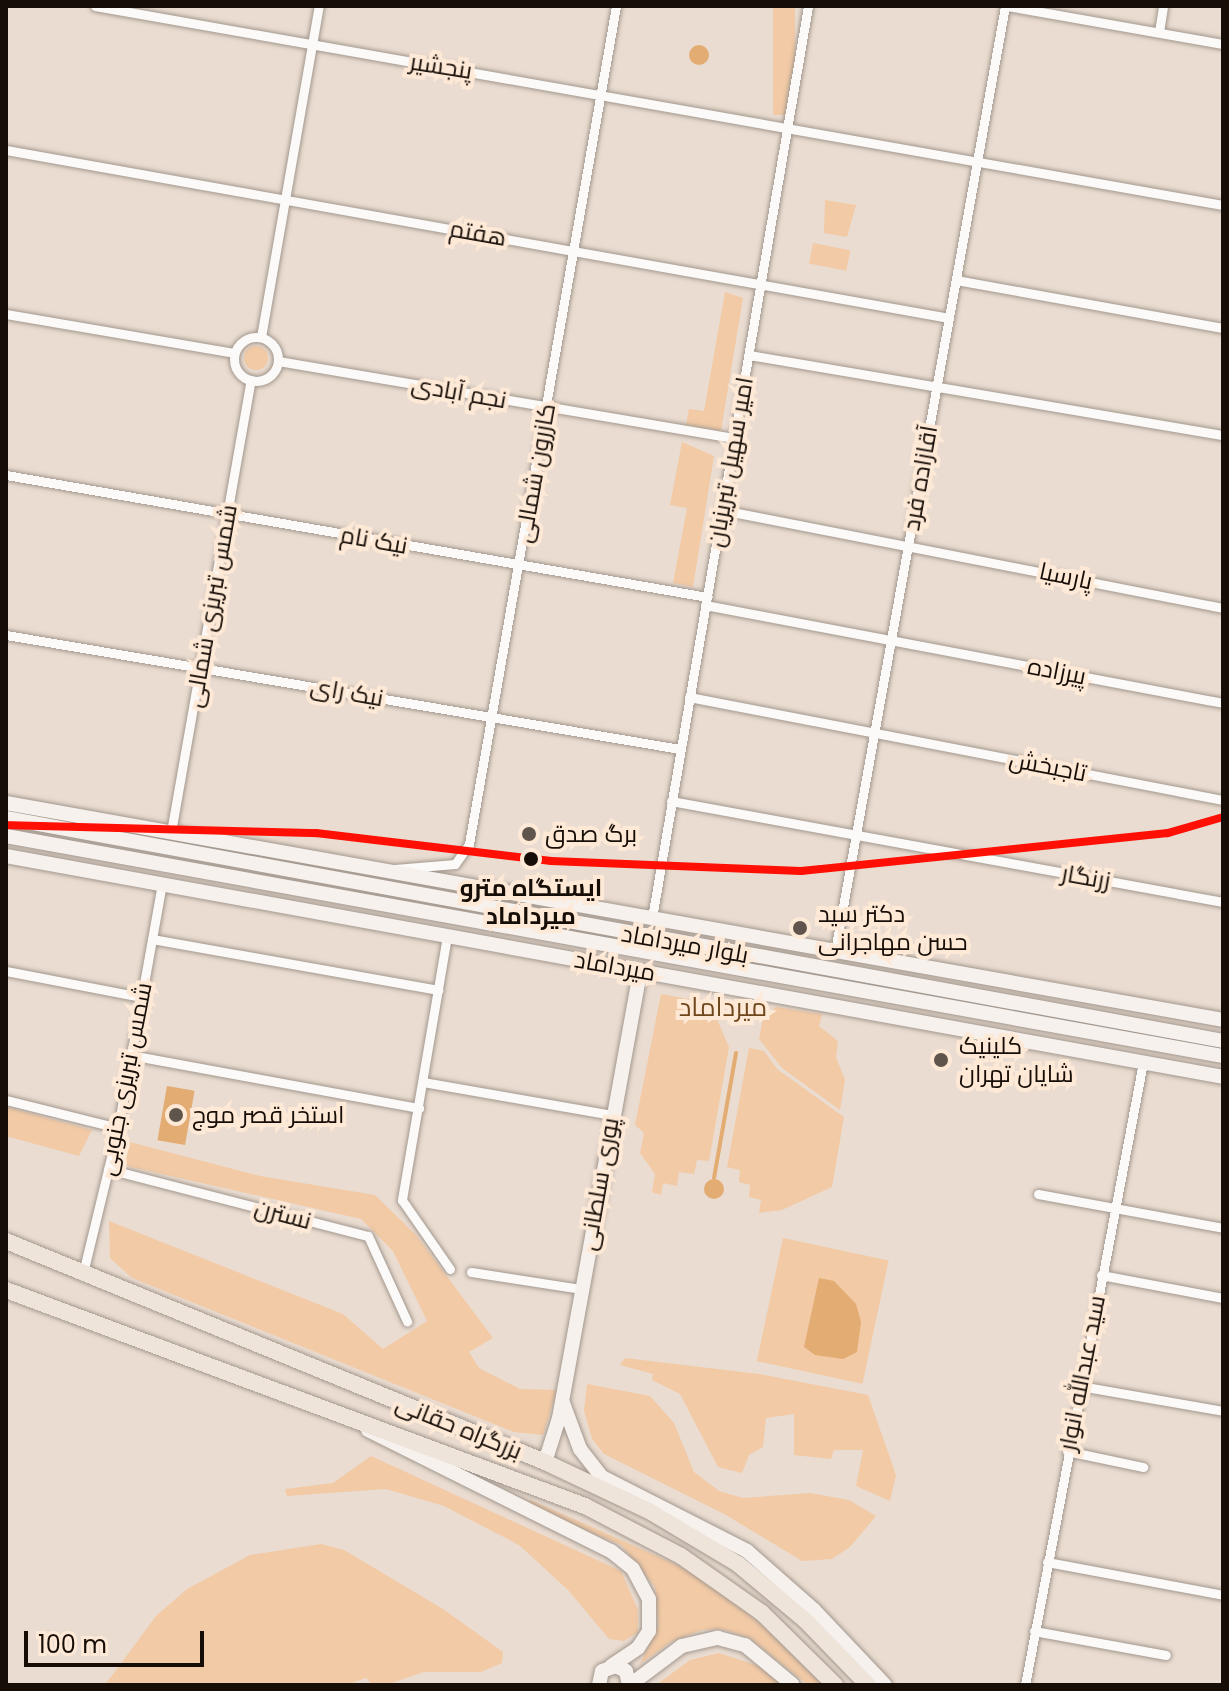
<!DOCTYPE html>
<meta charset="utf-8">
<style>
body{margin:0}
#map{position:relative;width:1229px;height:1691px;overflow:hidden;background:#eadcd0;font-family:Poppins,Cairo,sans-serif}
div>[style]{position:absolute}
.green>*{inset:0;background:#f2caa6;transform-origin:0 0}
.round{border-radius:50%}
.water>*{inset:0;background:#e3ac73;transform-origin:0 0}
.stream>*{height:4px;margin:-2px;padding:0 2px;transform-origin:2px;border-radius:2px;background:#e3ac73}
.roads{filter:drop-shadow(0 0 2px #a3988f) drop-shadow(0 0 2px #a3988f)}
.minor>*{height:9px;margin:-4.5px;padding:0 4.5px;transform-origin:4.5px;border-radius:4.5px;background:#fcfaf8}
.minor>.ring{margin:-4.5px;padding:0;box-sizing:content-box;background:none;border:9px solid #fcfaf8;border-radius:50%}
.secondary>*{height:14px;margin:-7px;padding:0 7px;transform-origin:7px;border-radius:7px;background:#f7f1ed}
.trunk>*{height:16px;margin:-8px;padding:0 8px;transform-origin:8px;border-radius:8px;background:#eee4da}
.metro-1>*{height:8px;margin:-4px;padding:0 4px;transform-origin:4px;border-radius:4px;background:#ff0f04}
.dots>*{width:22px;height:22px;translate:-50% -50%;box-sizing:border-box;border:4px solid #fee9d7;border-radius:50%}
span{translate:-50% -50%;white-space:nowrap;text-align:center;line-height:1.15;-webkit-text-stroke:8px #fee9d7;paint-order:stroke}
.street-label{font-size:24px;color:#160d06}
.poi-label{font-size:24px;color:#160d06}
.left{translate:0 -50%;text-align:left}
.stop-label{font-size:24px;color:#160d06;font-weight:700}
.neighbourhood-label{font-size:26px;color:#6f471c}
.frame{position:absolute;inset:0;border:8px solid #160d06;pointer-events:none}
.scale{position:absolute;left:24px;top:1631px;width:180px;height:36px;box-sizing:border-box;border:4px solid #160d06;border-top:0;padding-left:10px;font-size:24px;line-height:28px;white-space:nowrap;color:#160d06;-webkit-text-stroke:6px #fee9d7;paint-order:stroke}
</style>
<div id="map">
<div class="green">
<i style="left:773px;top:6px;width:22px;height:109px"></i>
<i style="clip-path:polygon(825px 200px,856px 205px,847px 237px,824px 233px)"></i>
<i style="left:813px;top:243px;width:38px;height:21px;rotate:11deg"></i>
<i style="clip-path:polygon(725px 292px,743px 298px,721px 431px,686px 425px,689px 409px,704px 411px)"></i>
<i class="round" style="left:244px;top:346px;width:24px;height:24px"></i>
<i style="clip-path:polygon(682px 442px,714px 456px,693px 587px,673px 583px,687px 508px,670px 505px)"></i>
<i style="clip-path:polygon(661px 994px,710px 1003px,729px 1047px,709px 1161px,697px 1160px,694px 1174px,679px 1172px,677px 1186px,663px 1183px,661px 1195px,652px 1192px,655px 1174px,640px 1153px,644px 1133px,635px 1125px)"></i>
<i style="clip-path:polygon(776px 1007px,822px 1014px,819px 1026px,838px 1041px,836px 1057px,845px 1080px,840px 1110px,782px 1068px,759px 1039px,763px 1018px)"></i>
<i style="clip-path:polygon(749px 1048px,764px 1051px,777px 1069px,844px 1117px,832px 1187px,782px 1210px,759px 1213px,761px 1200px,749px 1197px,750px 1185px,739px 1182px,740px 1170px,727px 1167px)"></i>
<i style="clip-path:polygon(6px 1107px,92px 1130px,79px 1156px,6px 1136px)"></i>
<i style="clip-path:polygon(126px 1141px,260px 1176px,375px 1195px,416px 1235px,493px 1338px,469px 1352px,479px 1368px,520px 1389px,557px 1390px,543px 1435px,514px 1432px,132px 1278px,110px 1258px,109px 1221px,343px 1314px,383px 1349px,427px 1321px,393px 1251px,361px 1219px,122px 1165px)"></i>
<i style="left:783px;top:1238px;width:108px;height:126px;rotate:12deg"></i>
<i style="clip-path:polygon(625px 1358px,759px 1374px,868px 1395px,896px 1475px,890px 1501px,856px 1486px,863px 1450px,834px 1450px,831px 1459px,794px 1455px,794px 1414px,766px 1418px,763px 1447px,749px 1455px,742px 1473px,718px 1467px,680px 1394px,652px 1380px,653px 1374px,620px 1365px)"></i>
<i style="clip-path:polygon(587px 1384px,650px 1396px,674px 1423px,694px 1472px,719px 1491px,743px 1498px,810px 1493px,849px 1500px,876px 1516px,850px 1547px,832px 1559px,802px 1561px,726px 1515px,604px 1454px,592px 1439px,584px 1411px)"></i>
<i style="clip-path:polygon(371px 1456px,621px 1571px,638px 1610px,638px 1632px,624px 1641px,609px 1639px,568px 1590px,519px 1545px,444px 1506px,386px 1489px,287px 1496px,285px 1489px,333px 1483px)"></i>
<i style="clip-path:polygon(531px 1500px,693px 1572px,774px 1634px,824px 1685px,808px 1685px,750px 1638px,721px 1629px,702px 1630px,671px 1642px,640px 1664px,658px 1626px,655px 1587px,621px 1545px,525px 1505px)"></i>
<i style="clip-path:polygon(321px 1544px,344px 1550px,443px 1609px,503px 1652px,502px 1663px,481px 1672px,424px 1672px,386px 1685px,373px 1685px,366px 1678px,346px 1685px,105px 1685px,156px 1616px,187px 1589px,250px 1555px)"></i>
<i style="clip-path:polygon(719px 1653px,762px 1667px,782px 1685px,656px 1685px,690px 1660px)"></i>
</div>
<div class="water">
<i class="round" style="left:689px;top:45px;width:20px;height:20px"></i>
<i style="left:167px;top:1086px;width:28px;height:55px;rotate:10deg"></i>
<i class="round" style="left:704px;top:1179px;width:20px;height:20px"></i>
<i style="clip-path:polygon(819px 1278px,834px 1281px,856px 1304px,861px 1322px,857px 1352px,843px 1359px,815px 1355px,804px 1347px)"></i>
</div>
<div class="stream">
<i style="left:714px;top:1178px;width:127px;rotate:-80deg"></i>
</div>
<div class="roads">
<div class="minor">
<i style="left:95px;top:6px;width:1145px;rotate:10.01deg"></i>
<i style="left:1007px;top:6px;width:219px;rotate:10deg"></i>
<i style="left:1159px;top:32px;width:26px;rotate:-81deg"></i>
<i style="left:6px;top:150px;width:958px;rotate:10.1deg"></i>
<i style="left:956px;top:280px;width:271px;rotate:10.2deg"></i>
<i style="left:6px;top:314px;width:231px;rotate:9.7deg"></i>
<i style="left:261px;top:337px;width:336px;rotate:-80.1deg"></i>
<i class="ring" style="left:234px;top:337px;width:35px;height:35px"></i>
<i style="left:749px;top:355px;width:481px;rotate:9.6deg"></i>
<i style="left:278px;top:361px;width:462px;rotate:9.6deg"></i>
<i style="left:6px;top:475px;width:712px;rotate:9.87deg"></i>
<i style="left:722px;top:510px;width:510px;rotate:11.07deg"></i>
<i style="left:705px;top:605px;width:527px;rotate:10.71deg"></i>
<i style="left:6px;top:635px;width:684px;rotate:9.6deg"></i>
<i style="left:689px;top:697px;width:544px;rotate:10.92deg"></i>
<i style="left:671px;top:801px;width:561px;rotate:10.37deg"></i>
<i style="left:171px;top:832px;width:459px;rotate:-80deg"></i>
<i style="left:395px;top:869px;width:60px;rotate:-4.8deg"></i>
<i style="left:455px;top:864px;width:24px;rotate:-55deg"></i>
<i style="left:469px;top:844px;width:851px;rotate:-80.05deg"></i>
<i style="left:652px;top:918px;width:925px;rotate:-80.29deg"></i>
<i style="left:447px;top:936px;width:268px;rotate:99.7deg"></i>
<i style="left:402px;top:1200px;width:84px;rotate:55.2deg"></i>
<i style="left:152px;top:939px;width:291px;rotate:10.1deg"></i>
<i style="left:835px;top:951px;width:960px;rotate:-79.8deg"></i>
<i style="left:6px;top:971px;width:137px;rotate:10.9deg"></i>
<i style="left:130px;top:1055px;width:294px;rotate:10.4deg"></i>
<i style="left:423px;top:1082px;width:192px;rotate:9.9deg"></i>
<i style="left:6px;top:1100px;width:115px;rotate:14deg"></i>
<i style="left:108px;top:1169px;width:268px;rotate:14.5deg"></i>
<i style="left:368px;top:1236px;width:94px;rotate:65.4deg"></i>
<i style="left:1038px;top:1194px;width:188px;rotate:10.4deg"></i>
<i style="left:471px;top:1272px;width:111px;rotate:8.8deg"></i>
<i style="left:83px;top:1273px;width:149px;rotate:-76.4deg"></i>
<i style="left:118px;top:1128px;width:248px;rotate:-79.8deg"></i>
<i style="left:1101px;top:1275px;width:124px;rotate:10.7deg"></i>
<i style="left:1080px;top:1386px;width:145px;rotate:9.9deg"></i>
<i style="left:1067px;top:1451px;width:78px;rotate:11.9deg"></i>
<i style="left:1047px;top:1562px;width:179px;rotate:10.6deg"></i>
<i style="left:1034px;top:1631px;width:134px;rotate:10.3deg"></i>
<i style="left:1025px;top:1685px;width:634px;rotate:-79.27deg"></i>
</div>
<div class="secondary">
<i style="left:6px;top:803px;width:1236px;rotate:10.11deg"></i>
<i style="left:6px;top:818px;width:1237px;rotate:10.38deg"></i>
<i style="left:6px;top:836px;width:1237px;rotate:10.25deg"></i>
<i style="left:6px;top:856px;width:1237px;rotate:10.29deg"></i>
<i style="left:563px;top:1403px;width:49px;rotate:69.7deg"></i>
<i style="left:580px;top:1449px;width:36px;rotate:52deg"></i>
<i style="left:602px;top:1477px;width:163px;rotate:27deg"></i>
<i style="left:747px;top:1551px;width:89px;rotate:41.4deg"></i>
<i style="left:814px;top:1610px;width:103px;rotate:46.6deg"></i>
<i style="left:368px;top:1430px;width:271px;rotate:26.5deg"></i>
<i style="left:611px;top:1551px;width:28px;rotate:39deg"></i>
<i style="left:633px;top:1569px;width:34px;rotate:62deg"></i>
<i style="left:649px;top:1599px;width:32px;rotate:90deg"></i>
<i style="left:649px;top:1631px;width:20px;rotate:123deg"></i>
<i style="left:638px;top:1648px;width:32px;rotate:146deg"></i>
<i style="left:545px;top:1462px;width:46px;rotate:-72.3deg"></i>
<i style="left:559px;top:1418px;width:454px;rotate:-79.7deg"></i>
<i style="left:599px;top:1685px;width:14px;rotate:-78deg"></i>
<i style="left:602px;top:1671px;width:15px;rotate:-20deg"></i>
<i style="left:616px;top:1666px;width:11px;rotate:27deg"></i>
<i style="left:626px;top:1671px;width:14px;rotate:78deg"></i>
<i style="left:630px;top:1685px;width:65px;rotate:-36.9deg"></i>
<i style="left:682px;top:1646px;width:37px;rotate:-13deg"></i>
<i style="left:718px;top:1638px;width:28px;rotate:15deg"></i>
<i style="left:745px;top:1645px;width:62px;rotate:39.8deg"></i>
</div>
<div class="trunk">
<i style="left:6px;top:1241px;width:583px;rotate:22.29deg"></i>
<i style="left:545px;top:1462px;width:115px;rotate:25.2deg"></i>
<i style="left:649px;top:1511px;width:104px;rotate:30.8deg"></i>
<i style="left:738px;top:1564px;width:87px;rotate:39.9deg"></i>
<i style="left:805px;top:1620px;width:91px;rotate:45.9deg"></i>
<i style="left:6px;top:1290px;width:618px;rotate:20.46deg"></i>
<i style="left:585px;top:1506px;width:108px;rotate:27.5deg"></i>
<i style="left:681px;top:1556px;width:99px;rotate:35.1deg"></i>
<i style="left:762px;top:1613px;width:103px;rotate:44.6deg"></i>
</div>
</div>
<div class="metro-1">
<i style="left:6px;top:825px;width:310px;rotate:1.5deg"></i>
<i style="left:316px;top:833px;width:237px;rotate:6.8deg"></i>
<i style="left:551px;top:861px;width:250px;rotate:2.3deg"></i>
<i style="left:801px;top:871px;width:369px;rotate:-5.9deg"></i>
<i style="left:1168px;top:833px;width:57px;rotate:-16.2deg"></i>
</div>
<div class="dots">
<i style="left:529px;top:834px;background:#60554d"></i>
<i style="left:531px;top:859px;background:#160d06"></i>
<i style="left:800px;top:928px;background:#60554d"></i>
<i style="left:941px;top:1060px;background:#60554d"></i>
<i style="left:176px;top:1115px;background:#60554d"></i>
</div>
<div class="street-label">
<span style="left:441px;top:66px;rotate:9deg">پنجشیر</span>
<span style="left:478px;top:233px;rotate:10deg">هفتم</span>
<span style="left:459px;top:392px;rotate:10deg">نجم آبادی</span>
<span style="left:730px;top:462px;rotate:-80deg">امیر سهیل تبریزیان</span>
<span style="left:535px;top:473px;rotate:-80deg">کازرون شمالی</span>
<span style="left:920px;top:478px;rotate:-80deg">آقازاده فرد</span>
<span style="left:374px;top:540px;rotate:10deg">نیک نام</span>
<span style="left:1066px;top:576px;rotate:12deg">پارسیا</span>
<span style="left:211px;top:606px;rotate:-80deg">شمس تبریزی شمالی</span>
<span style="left:1057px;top:671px;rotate:11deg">پیرزاده</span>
<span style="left:347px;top:692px;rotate:10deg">نیک رای</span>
<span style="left:1048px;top:766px;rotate:11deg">تاجبخش</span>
<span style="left:1086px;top:877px;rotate:10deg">زرنگار</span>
<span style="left:685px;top:944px;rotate:10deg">بلوار میرداماد</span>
<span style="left:615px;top:966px;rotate:10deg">میرداماد</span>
<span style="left:125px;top:1079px;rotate:-79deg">شمس تبریزی جنوبی</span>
<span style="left:599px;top:1184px;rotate:-80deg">پوری سلطانی</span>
<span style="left:283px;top:1214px;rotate:15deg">نسترن</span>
<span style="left:1082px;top:1373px;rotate:-79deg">سید عبدالله انوار</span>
<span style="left:459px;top:1427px;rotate:22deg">بزرگراه حقانی</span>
</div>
<div class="poi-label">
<span class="left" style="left:545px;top:834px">برگ صدق</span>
<span class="left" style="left:818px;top:928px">دکتر سید<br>حسن مهاجرانی</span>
<span class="left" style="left:959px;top:1060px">کلینیک<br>شایان تهران</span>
<span class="left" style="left:192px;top:1115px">استخر قصر موج</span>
</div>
<div class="stop-label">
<span style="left:531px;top:902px">ایستگاه مترو<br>میرداماد</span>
</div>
<div class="neighbourhood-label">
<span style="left:723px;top:1008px">میرداماد</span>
</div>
<div class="frame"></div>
<div class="scale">100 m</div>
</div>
